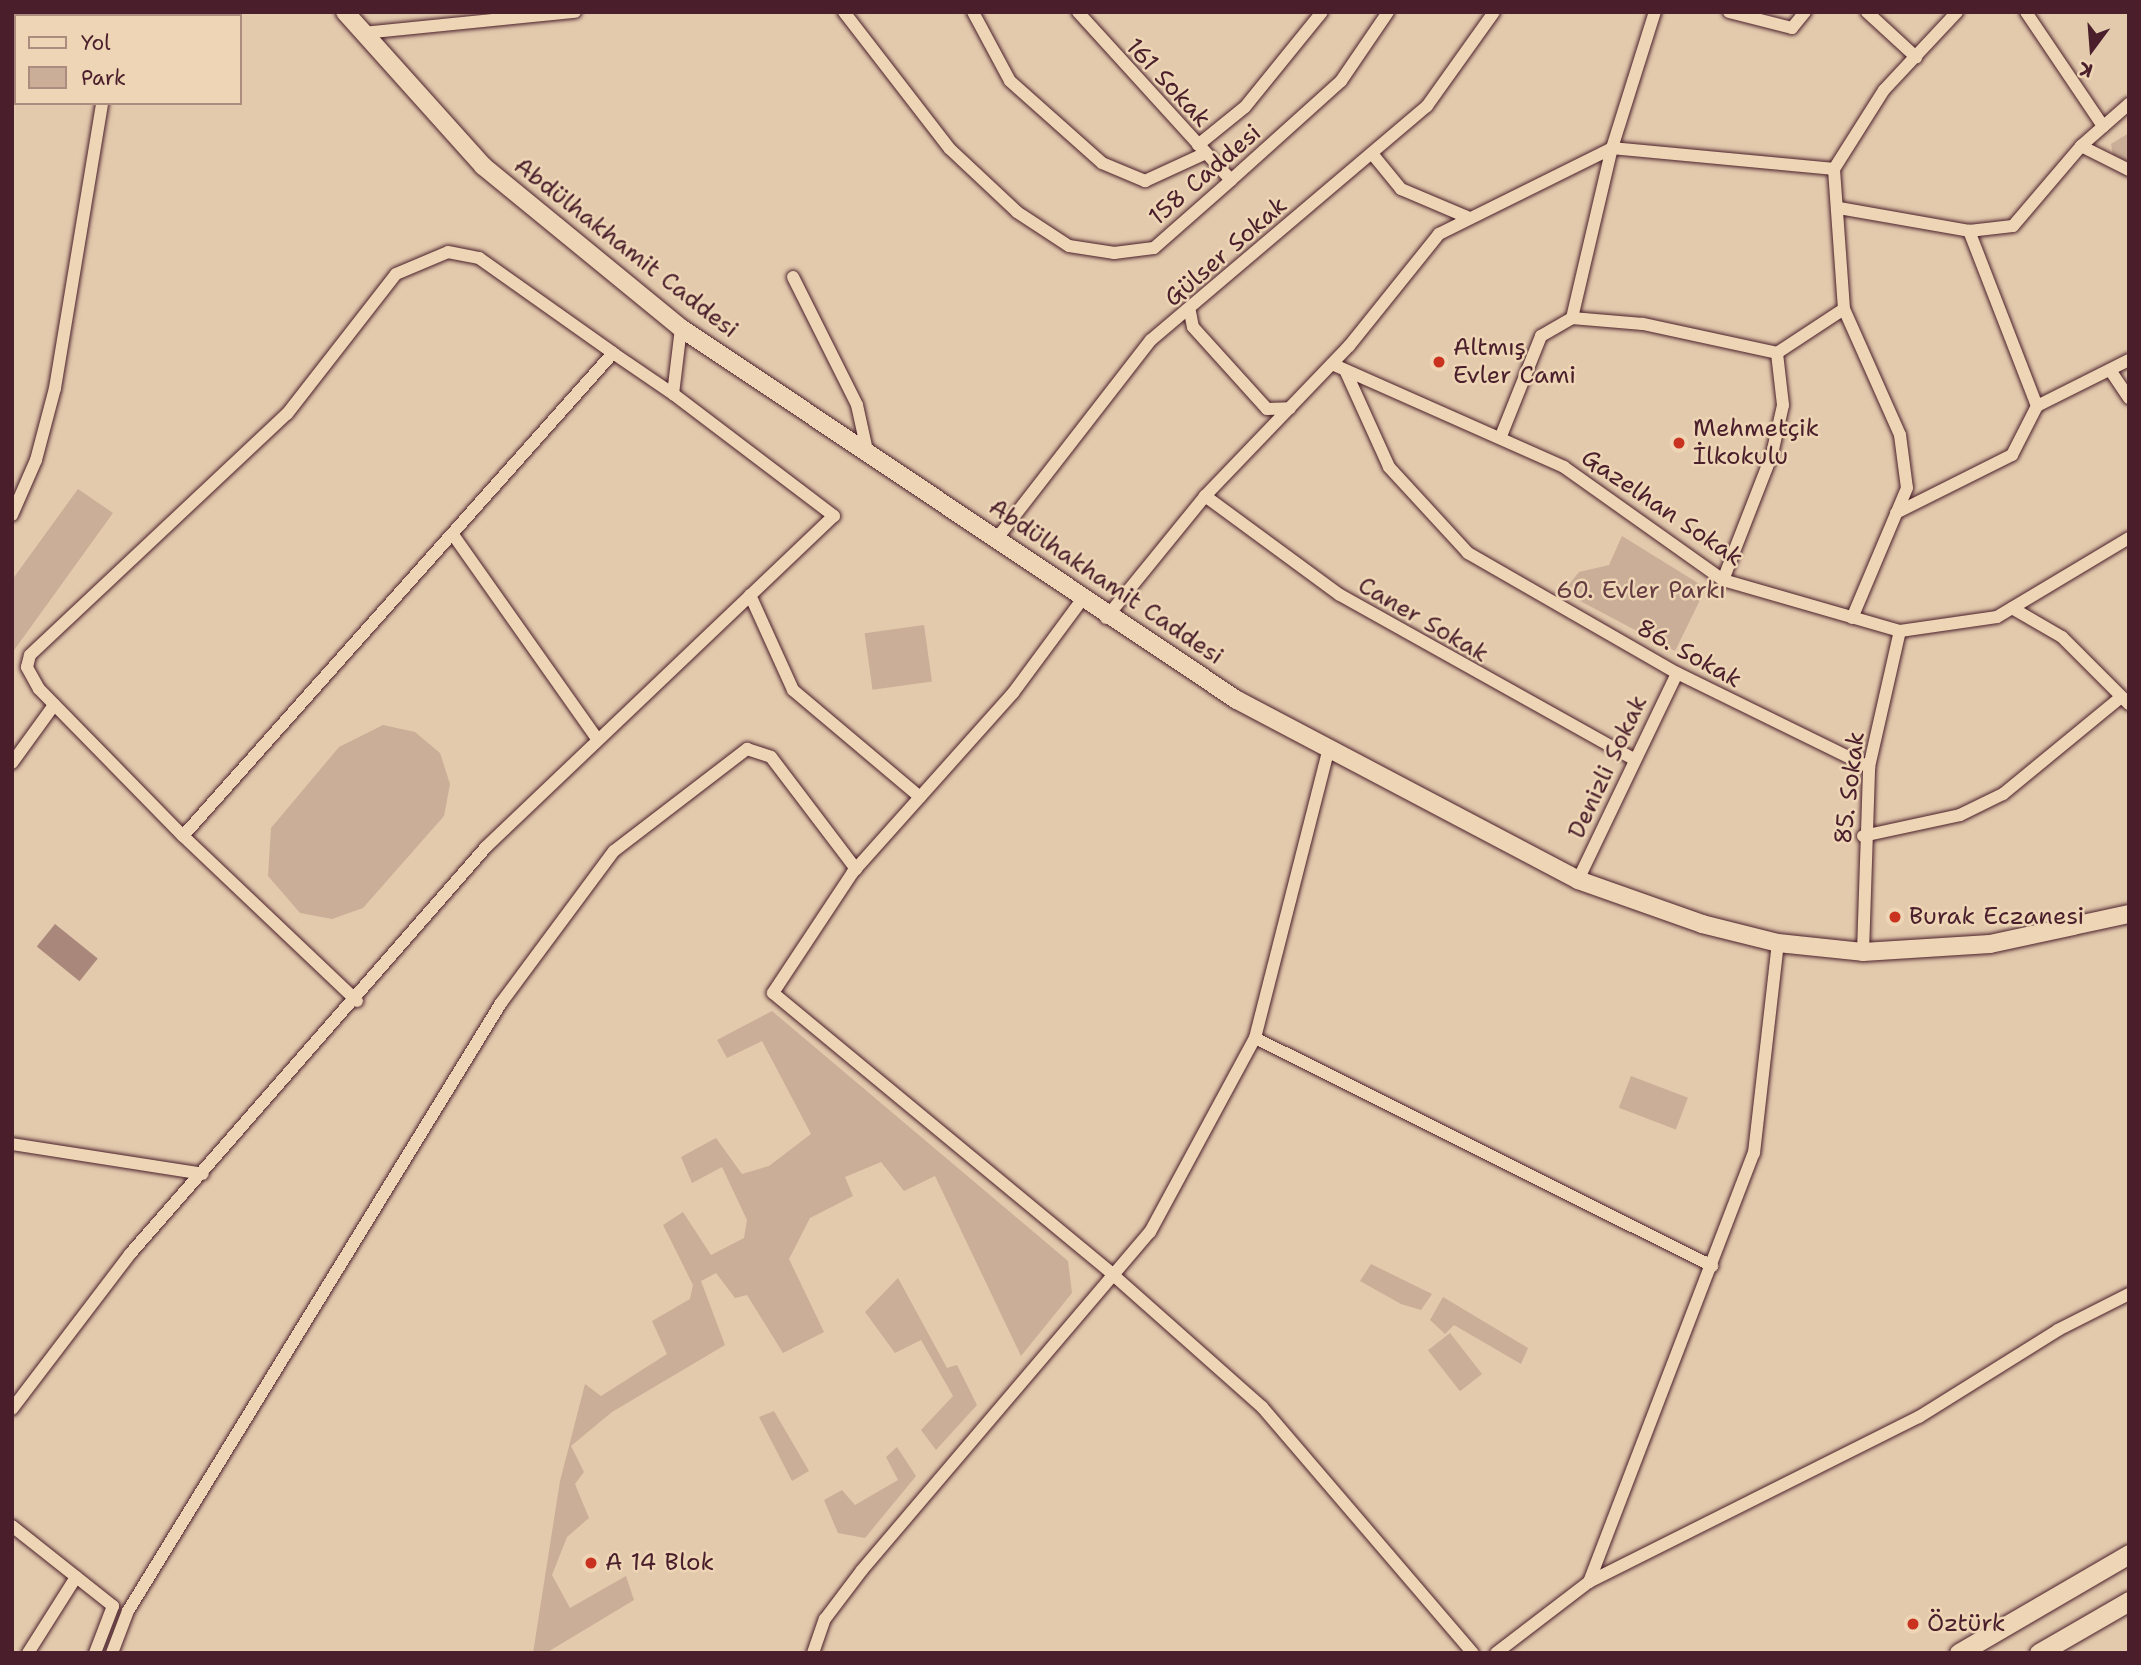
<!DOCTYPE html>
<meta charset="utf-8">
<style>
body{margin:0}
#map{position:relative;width:2141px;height:1665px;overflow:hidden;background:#e3caad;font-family:"Shantell Sans",sans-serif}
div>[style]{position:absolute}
.green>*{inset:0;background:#caae97;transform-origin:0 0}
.water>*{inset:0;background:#a9887b;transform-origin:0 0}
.roads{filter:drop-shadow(0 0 2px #4a1f2b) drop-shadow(0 0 2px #4a1f2b)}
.street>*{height:12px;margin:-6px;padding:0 6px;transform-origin:6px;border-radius:6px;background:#edd5b5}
.secondary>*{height:18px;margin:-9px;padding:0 9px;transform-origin:9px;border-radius:9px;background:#edd5b5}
.primary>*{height:19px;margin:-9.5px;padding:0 9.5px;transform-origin:9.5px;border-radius:9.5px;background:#edd5b5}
.dots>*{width:19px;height:19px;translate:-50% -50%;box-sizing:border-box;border:4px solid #edd5b5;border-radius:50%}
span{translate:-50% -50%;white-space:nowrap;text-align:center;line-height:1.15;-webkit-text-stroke:5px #edd5b5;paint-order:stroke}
.street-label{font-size:24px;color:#4a1f2b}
.poi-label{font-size:24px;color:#4a1f2b}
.left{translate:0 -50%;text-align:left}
.park-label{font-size:24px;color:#643c41}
.frame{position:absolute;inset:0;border:14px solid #4a1f2b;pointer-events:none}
.legend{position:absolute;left:14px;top:14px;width:228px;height:91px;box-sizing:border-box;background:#edd5b5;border:2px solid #ac8c7e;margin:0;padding:9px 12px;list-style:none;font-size:21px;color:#4a1f2b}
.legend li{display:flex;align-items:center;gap:14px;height:35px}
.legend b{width:35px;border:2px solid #ac8c7e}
.north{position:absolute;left:2057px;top:14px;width:70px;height:70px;-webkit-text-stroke:5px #edd5b5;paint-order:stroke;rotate:196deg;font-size:19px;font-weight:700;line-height:28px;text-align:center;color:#4a1f2b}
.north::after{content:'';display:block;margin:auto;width:24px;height:32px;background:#4a1f2b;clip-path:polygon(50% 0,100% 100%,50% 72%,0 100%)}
</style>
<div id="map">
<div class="green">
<i style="clip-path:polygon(2129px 133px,2129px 162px,2113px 155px,2111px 144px)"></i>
<i style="clip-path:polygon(78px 489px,113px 513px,12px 653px,12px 580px)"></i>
<i style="clip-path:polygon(1622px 536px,1706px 588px,1675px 651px,1563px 592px,1579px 572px,1609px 565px)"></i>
<i style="left:924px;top:625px;width:57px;height:60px;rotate:82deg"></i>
<i style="clip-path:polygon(383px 725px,415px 732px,440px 753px,450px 784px,444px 816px,363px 908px,332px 919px,300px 913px,268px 876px,271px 828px,339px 747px)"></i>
<i style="clip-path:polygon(772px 1011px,1068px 1261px,1072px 1293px,1021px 1356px,935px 1176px,904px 1191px,881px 1162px,845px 1177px,853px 1196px,810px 1218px,789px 1259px,824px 1332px,783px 1353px,747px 1295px,735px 1298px,716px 1273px,701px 1281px,725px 1345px,612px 1412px,571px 1446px,584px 1472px,575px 1484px,589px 1518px,567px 1537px,552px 1575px,570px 1608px,626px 1576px,634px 1600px,546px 1653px,533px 1653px,560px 1481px,585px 1384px,601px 1396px,667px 1354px,652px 1321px,690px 1299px,693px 1285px,663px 1225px,683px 1212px,711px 1255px,744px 1238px,747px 1220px,722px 1167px,692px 1183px,681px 1157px,716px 1138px,742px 1174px,769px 1166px,811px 1134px,762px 1041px,727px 1058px,717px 1040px)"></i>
<i style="left:1631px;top:1076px;width:61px;height:34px;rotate:21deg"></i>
<i style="clip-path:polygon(1371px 1264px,1432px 1294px,1421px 1310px,1401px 1304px,1360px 1281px)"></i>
<i style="clip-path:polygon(898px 1278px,947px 1368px,957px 1365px,977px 1405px,936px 1450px,921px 1430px,953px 1396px,921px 1340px,895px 1353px,865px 1312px)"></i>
<i style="clip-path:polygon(1443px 1297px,1528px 1348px,1521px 1364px,1454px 1325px,1445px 1334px,1430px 1320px)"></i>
<i style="left:1450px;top:1333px;width:52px;height:28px;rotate:52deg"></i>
<i style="clip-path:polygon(774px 1411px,809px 1471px,792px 1481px,759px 1417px)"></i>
<i style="clip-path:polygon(897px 1447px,916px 1476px,865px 1538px,838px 1533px,824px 1500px,842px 1490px,855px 1505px,898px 1480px,886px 1457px)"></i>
</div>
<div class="water">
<i style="left:55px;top:924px;width:55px;height:29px;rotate:39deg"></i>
</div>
<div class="roads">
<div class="street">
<i style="left:844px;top:12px;width:173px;rotate:52.3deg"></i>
<i style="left:950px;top:149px;width:92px;rotate:43.2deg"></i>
<i style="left:1017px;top:212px;width:62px;rotate:33.2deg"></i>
<i style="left:1069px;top:246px;width:46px;rotate:8.8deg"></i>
<i style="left:1114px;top:253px;width:40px;rotate:-7.1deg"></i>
<i style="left:1154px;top:248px;width:103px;rotate:-41.4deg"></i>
<i style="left:1231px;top:180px;width:148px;rotate:-42deg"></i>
<i style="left:1341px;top:81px;width:83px;rotate:-55.7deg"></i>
<i style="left:973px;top:12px;width:78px;rotate:61.8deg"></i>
<i style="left:1010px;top:81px;width:123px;rotate:41.7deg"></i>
<i style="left:1102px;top:163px;width:47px;rotate:22.7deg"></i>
<i style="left:1145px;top:181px;width:67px;rotate:-24.7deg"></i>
<i style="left:1078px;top:12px;width:227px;rotate:47.7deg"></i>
<i style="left:1729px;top:12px;width:65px;rotate:14.3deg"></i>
<i style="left:1792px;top:28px;width:21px;rotate:-51deg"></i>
<i style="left:1867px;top:12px;width:67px;rotate:42.6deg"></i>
<i style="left:2026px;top:12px;width:138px;rotate:56deg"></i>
<i style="left:117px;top:16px;width:4px;rotate:-90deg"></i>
<i style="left:363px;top:33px;width:213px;rotate:-5.7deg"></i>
<i style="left:1198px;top:145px;width:60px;rotate:-39deg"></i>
<i style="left:1245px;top:107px;width:122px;rotate:-51deg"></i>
<i style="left:2081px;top:146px;width:54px;rotate:26.6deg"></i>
<i style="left:1374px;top:156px;width:43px;rotate:50.7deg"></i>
<i style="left:1401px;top:189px;width:72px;rotate:23deg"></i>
<i style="left:1839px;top:208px;width:132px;rotate:10deg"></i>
<i style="left:1969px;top:231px;width:44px;rotate:-6.5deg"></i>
<i style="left:2013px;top:226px;width:105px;rotate:-49.6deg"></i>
<i style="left:2081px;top:146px;width:64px;rotate:-41.2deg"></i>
<i style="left:793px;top:277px;width:143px;rotate:63.4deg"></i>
<i style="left:857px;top:405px;width:51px;rotate:77.6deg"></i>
<i style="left:1844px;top:309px;width:138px;rotate:66deg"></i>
<i style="left:1900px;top:435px;width:53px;rotate:82.5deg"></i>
<i style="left:1907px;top:488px;width:141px;rotate:112.9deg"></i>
<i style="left:1190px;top:312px;width:15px;rotate:79deg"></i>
<i style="left:1193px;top:327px;width:110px;rotate:47.9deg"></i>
<i style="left:1267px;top:409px;width:23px;rotate:-2deg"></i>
<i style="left:1572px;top:318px;width:175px;rotate:-76.8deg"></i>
<i style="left:1612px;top:148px;width:143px;rotate:-72.5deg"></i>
<i style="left:1332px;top:364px;width:254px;rotate:23.9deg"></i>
<i style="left:1564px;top:467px;width:195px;rotate:35.4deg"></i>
<i style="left:1723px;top:580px;width:184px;rotate:16.1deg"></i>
<i style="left:1900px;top:631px;width:98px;rotate:-8.2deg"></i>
<i style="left:1997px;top:617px;width:154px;rotate:-30.9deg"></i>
<i style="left:2110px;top:370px;width:34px;rotate:56deg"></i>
<i style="left:1346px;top:372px;width:104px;rotate:65.6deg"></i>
<i style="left:1389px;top:467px;width:117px;rotate:47.4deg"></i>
<i style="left:1468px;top:553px;width:241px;rotate:29.9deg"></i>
<i style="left:1677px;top:673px;width:214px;rotate:26.1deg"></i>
<i style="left:2037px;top:406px;width:103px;rotate:-26.6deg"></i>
<i style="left:1501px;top:436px;width:108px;rotate:-68.2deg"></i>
<i style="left:1541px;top:336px;width:36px;rotate:-30deg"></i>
<i style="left:1572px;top:318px;width:71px;rotate:4.8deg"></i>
<i style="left:1643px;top:324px;width:137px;rotate:12.2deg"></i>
<i style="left:1205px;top:496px;width:167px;rotate:36.3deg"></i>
<i style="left:1340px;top:595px;width:336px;rotate:29.2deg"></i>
<i style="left:1896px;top:513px;width:130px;rotate:-26.6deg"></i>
<i style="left:2012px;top:455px;width:55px;rotate:-63deg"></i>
<i style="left:2037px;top:406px;width:188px;rotate:-111.2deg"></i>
<i style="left:12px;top:515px;width:60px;rotate:-66.4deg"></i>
<i style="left:36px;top:460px;width:74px;rotate:-75.2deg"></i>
<i style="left:55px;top:388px;width:289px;rotate:-80.6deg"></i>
<i style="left:454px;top:536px;width:248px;rotate:54.8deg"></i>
<i style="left:998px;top:537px;width:249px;rotate:-52.2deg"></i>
<i style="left:1151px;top:340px;width:362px;rotate:-40.3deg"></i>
<i style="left:1427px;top:106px;width:115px;rotate:-54.5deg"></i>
<i style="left:1723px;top:580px;width:135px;rotate:-68.7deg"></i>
<i style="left:1772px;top:454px;width:50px;rotate:-77.3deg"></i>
<i style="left:1783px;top:405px;width:52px;rotate:-96.6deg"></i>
<i style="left:1777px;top:353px;width:80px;rotate:-33.3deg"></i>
<i style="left:1844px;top:309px;width:140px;rotate:-94.1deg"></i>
<i style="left:750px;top:595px;width:104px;rotate:65.6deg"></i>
<i style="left:793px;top:690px;width:166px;rotate:40.1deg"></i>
<i style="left:1084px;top:597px;width:119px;rotate:126.5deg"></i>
<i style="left:1013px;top:693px;width:240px;rotate:131.8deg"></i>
<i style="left:853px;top:872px;width:145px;rotate:123.5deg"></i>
<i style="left:773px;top:993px;width:439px;rotate:39.6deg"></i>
<i style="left:1111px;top:1273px;width:202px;rotate:41.6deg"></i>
<i style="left:1262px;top:1407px;width:324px;rotate:49.4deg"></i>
<i style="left:2012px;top:608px;width:58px;rotate:30.1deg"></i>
<i style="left:2062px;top:637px;width:95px;rotate:45deg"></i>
<i style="left:1106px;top:618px;width:157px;rotate:-50.9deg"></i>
<i style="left:1205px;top:496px;width:208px;rotate:-46.2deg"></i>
<i style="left:1349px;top:346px;width:144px;rotate:-51.2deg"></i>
<i style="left:1439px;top:234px;width:193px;rotate:-26.4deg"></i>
<i style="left:1612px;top:148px;width:223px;rotate:5.4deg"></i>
<i style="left:1834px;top:169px;width:93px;rotate:-57.7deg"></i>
<i style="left:1884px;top:90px;width:107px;rotate:-46.9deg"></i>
<i style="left:12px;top:763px;width:72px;rotate:-54.1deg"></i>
<i style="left:183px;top:836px;width:206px;rotate:-134.4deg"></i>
<i style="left:39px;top:689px;width:25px;rotate:-119deg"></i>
<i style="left:27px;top:667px;width:12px;rotate:-76deg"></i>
<i style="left:30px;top:655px;width:352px;rotate:-43.2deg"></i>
<i style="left:287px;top:414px;width:177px;rotate:-52.1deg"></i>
<i style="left:396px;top:274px;width:56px;rotate:-22.9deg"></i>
<i style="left:448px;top:252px;width:32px;rotate:11deg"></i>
<i style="left:479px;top:258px;width:164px;rotate:35.3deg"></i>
<i style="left:1863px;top:836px;width:99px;rotate:-12.2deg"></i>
<i style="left:1960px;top:815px;width:48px;rotate:-26deg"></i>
<i style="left:2003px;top:794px;width:153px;rotate:-39.4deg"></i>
<i style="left:1578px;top:880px;width:229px;rotate:-64.4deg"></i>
<i style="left:1863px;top:952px;width:185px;rotate:-88.1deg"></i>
<i style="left:1869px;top:767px;width:139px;rotate:-77.2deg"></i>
<i style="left:357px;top:1001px;width:240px;rotate:-136.5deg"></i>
<i style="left:183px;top:836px;width:647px;rotate:-48.32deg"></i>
<i style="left:613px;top:353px;width:73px;rotate:34.3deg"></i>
<i style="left:1255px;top:1038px;width:511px;rotate:26.51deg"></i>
<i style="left:12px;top:1144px;width:193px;rotate:8.9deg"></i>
<i style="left:12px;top:1409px;width:195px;rotate:-52.7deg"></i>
<i style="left:130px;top:1254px;width:541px;rotate:-48.82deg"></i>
<i style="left:486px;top:847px;width:480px;rotate:-43.6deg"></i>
<i style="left:834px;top:516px;width:202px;rotate:-142.8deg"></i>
<i style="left:673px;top:394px;width:66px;rotate:-83.1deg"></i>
<i style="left:12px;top:1526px;width:129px;rotate:38.4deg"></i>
<i style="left:113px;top:1606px;width:50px;rotate:111deg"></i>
<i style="left:1589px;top:1582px;width:460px;rotate:-69deg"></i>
<i style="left:1754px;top:1153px;width:211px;rotate:-83.5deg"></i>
<i style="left:28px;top:1653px;width:90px;rotate:-57.7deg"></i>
<i style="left:112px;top:1653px;width:45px;rotate:-69.1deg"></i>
<i style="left:128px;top:1611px;width:713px;rotate:-58.47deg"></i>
<i style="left:501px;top:1003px;width:189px;rotate:-53.4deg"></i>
<i style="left:614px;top:851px;width:168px;rotate:-37.5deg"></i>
<i style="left:747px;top:749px;width:25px;rotate:18deg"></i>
<i style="left:771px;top:757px;width:141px;rotate:52.8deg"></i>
<i style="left:813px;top:1653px;width:36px;rotate:-71deg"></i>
<i style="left:825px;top:1619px;width:61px;rotate:-52.9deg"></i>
<i style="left:862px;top:1570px;width:444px;rotate:-49.6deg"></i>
<i style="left:1150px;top:1232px;width:221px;rotate:-61.6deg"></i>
<i style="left:1255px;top:1038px;width:299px;rotate:-75.7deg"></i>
<i style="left:1496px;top:1653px;width:117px;rotate:-37.4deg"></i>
<i style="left:1589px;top:1582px;width:369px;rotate:-26.6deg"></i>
<i style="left:1919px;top:1417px;width:164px;rotate:-32deg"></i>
<i style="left:2058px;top:1330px;width:80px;rotate:-26.9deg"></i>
</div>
<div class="secondary">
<i style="left:345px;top:12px;width:207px;rotate:48.1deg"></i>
<i style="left:483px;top:166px;width:256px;rotate:39.3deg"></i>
<i style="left:681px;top:328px;width:669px;rotate:33.79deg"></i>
<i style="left:1237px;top:700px;width:386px;rotate:27.8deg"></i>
<i style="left:1578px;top:880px;width:132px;rotate:19.5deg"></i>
<i style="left:1702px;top:924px;width:78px;rotate:14deg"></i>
<i style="left:1778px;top:943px;width:85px;rotate:6deg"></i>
<i style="left:1863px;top:952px;width:127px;rotate:-3.6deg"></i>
<i style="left:1990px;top:944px;width:142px;rotate:-12.2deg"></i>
</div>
<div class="primary">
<i style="left:1959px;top:1653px;width:197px;rotate:-30.2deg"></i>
<i style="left:2039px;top:1653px;width:104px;rotate:-30deg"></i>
</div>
</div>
<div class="dots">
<i style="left:1439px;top:362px;background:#c8321e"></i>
<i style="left:1679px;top:443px;background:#c8321e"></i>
<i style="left:1895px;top:917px;background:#c8321e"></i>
<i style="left:591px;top:1563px;background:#c8321e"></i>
<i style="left:1913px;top:1624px;background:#c8321e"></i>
</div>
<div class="street-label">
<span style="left:1168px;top:83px;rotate:47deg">161 Sokak</span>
<span style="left:1205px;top:175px;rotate:-41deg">158 Caddesi</span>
<span style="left:626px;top:248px;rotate:38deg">Abdülhakhamit Caddesi</span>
<span style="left:1226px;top:252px;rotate:-41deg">Gülser Sokak</span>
<span style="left:1662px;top:508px;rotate:34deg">Gazelhan Sokak</span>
<span style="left:1106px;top:582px;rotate:34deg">Abdülhakhamit Caddesi</span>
<span style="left:1423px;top:620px;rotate:30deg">Caner Sokak</span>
<span style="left:1689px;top:654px;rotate:29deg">86. Sokak</span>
<span style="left:1608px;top:767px;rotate:-65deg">Denizli Sokak</span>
<span style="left:1850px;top:788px;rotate:-83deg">85. Sokak</span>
</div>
<div class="poi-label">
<span class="left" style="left:1453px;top:362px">Altmış<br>Evler Cami</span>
<span class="left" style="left:1693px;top:443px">Mehmetçik<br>İlkokulu</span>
<span class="left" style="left:1909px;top:917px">Burak Eczanesi</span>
<span class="left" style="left:605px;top:1563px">A 14 Blok</span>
<span class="left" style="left:1927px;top:1624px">Öztürk</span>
</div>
<div class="park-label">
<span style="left:1641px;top:591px">60. Evler Parkı</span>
</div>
<div class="frame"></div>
<ul class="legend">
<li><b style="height:9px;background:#edd5b5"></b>Yol</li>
<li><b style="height:19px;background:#caae97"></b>Park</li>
</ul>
<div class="north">K</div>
</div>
